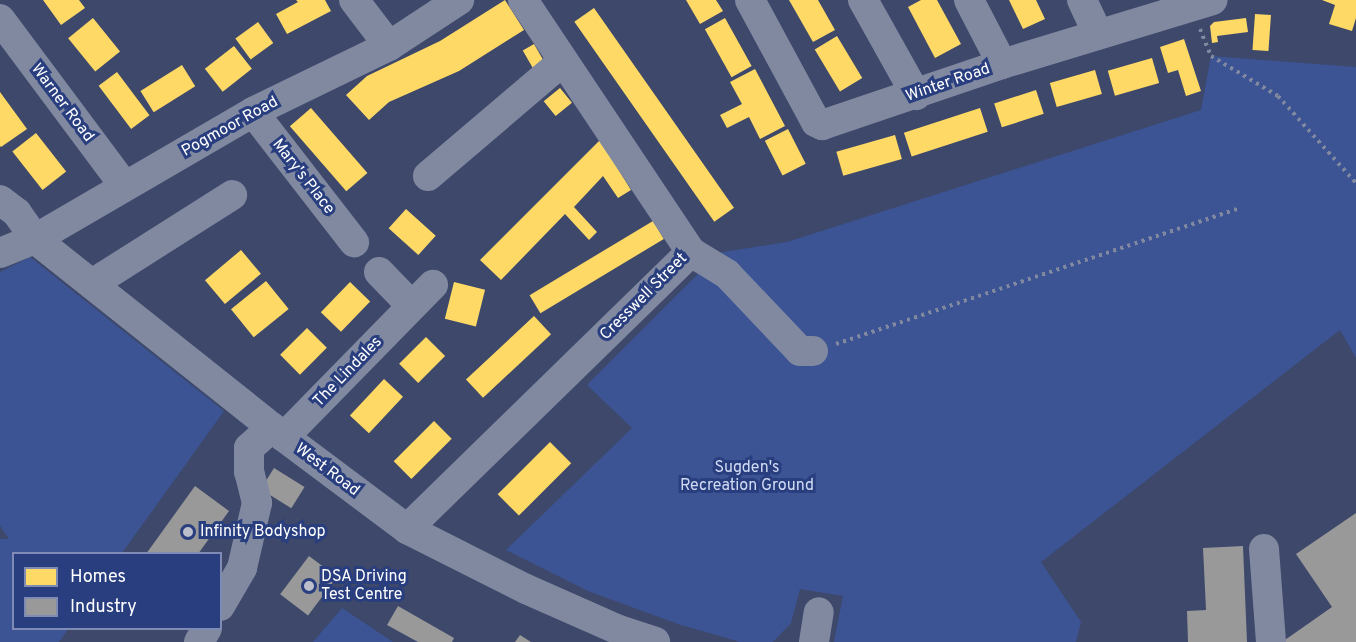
<!DOCTYPE html>
<style>
body{margin:0}
#map{position:relative;width:1356px;height:642px;overflow:hidden;background:#3d486a;font-family:Overpass,sans-serif}
div>[style]{position:absolute}
.green>*{inset:0;background:#3c5494}
.homes>*{inset:0;background:#ffd966;transform-origin:0 0}
.industry>*{inset:0;background:#999;transform-origin:0 0}
.path>*{height:4px;margin-top:-2px;transform-origin:0;background:repeating-linear-gradient(90deg,#8189a1 0 3px,transparent 0 7.5px)}
.minor>*{height:30px;margin:-15px;padding:0 15px;transform-origin:15px;border-radius:15px;background:#8189a1}
.dots>*{width:16px;height:16px;translate:-50% -50%;box-sizing:border-box;border:3px solid #293e7e;border-radius:50%}
span{translate:-50% -50%;white-space:nowrap;text-align:center;line-height:1.15;-webkit-text-stroke:6px #293e7e;paint-order:stroke}
.street-label{font-size:16px;color:#fff}
.park-label{font-size:16px;color:#d1dbf4}
.poi-label{font-size:16px;color:#fff}
.left{translate:0 -50%;text-align:left}
.legend{position:absolute;left:12px;top:552px;width:210px;height:78px;box-sizing:border-box;background:#293e7e;border:2px solid #7f8bb2;margin:0;padding:8px 10px;list-style:none;font-size:18px;color:#fff}
.legend li{display:flex;align-items:center;gap:12px;height:30px}
.legend b{width:30px;border:2px solid #7f8bb2}
</style>
<div id="map">
<div class="green">
<i style="clip-path:polygon(1211px 56px,1356px 67px,1356px 358px,1340px 330px,1041px 562px,1081px 622px,1076px 642px,834px 642px,843px 596px,800px 589px,791px 623px,773px 642px,740px 642px,678px 624px,588px 591px,506px 550px,632px 428px,587px 385px,698px 274px,698px 256px,787px 242px,1201px 110px)"></i>
<i style="clip-path:polygon(30px 257px,224px 411px,122px 553px,14px 554px,14px 628px,68px 629px,59px 642px,0 642px,0 539px,9px 539px,0 526px,0 272px)"></i>
<i style="clip-path:polygon(342px 608px,393px 642px,313px 642px)"></i>
</div>
<div class="homes">
<i style="clip-path:polygon(43px 0,79px 0,85px 8px,61px 25px)"></i>
<i style="clip-path:polygon(296px 0,325px 0,331px 11px,287px 34px,276px 14px,298px 2px)"></i>
<i style="clip-path:polygon(505px 0,524px 30px,459px 71px,389px 102px,369px 120px,346px 95px,367px 76px,440px 41px)"></i>
<i style="clip-path:polygon(686px 0,716px 0,723px 11px,700px 24px)"></i>
<i style="clip-path:polygon(789px 0,818px 0,835px 30px,813px 42px)"></i>
<i style="clip-path:polygon(921px 0,937px 0,961px 44px,935px 58px,908px 7px)"></i>
<i style="clip-path:polygon(1009px 0,1036px 0,1045px 19px,1023px 29px)"></i>
<i style="clip-path:polygon(1322px 0,1356px 0,1356px 18px,1352px 31px,1329px 24px,1335px 5px)"></i>
<i style="left:594px;top:8px;width:244px;height:24px;rotate:55deg"></i>
<i style="left:1255px;top:14px;width:16px;height:36px;rotate:4deg"></i>
<i style="left:93px;top:18px;width:43px;height:32px;rotate:51deg"></i>
<i style="left:725px;top:18px;width:55px;height:23px;rotate:61deg"></i>
<i style="clip-path:polygon(1246px 18px,1248px 32px,1217px 36px,1218px 42px,1212px 43px,1210px 26px,1214px 22px)"></i>
<i style="left:258px;top:22px;width:26px;height:28px;rotate:54deg"></i>
<i style="left:837px;top:36px;width:49px;height:26px;rotate:59deg"></i>
<i style="clip-path:polygon(1184px 39px,1201px 91px,1186px 96px,1178px 70px,1168px 73px,1160px 47px)"></i>
<i style="left:534px;top:44px;width:28px;height:13px;rotate:60deg"></i>
<i style="left:234px;top:46px;width:29px;height:37px;rotate:52deg"></i>
<i style="left:1152px;top:58px;width:26px;height:46px;rotate:74deg"></i>
<i style="left:182px;top:65px;width:25px;height:49px;rotate:58deg"></i>
<i style="clip-path:polygon(755px 69px,785px 126px,760px 139px,749px 117px,727px 128px,720px 115px,742px 104px,730px 82px)"></i>
<i style="left:1095px;top:70px;width:25px;height:47px;rotate:74deg"></i>
<i style="left:117px;top:72px;width:54px;height:23px;rotate:53deg"></i>
<i style="left:560px;top:88px;width:19px;height:21px;rotate:51deg"></i>
<i style="left:1036px;top:90px;width:25px;height:44px;rotate:72deg"></i>
<i style="clip-path:polygon(0 92px,27px 129px,1px 147px,0 146px)"></i>
<i style="left:311px;top:108px;width:86px;height:28px;rotate:49deg"></i>
<i style="left:980px;top:108px;width:25px;height:80px;rotate:72deg"></i>
<i style="left:788px;top:129px;width:39px;height:26px;rotate:63deg"></i>
<i style="left:36px;top:133px;width:49px;height:30px;rotate:52deg"></i>
<i style="left:895px;top:135px;width:25px;height:61px;rotate:74deg"></i>
<i style="clip-path:polygon(600px 140px,631px 190px,618px 198px,603px 176px,574px 207px,597px 232px,589px 240px,565px 214px,501px 280px,480px 260px)"></i>
<i style="left:406px;top:209px;width:40px;height:26px;rotate:42deg"></i>
<i style="left:653px;top:221px;width:21px;height:144px;rotate:59deg"></i>
<i style="left:241px;top:250px;width:31px;height:47px;rotate:50deg"></i>
<i style="left:266px;top:281px;width:36px;height:45px;rotate:51deg"></i>
<i style="left:350px;top:282px;width:28px;height:42px;rotate:44deg"></i>
<i style="left:454px;top:282px;width:32px;height:38px;rotate:14deg"></i>
<i style="left:534px;top:316px;width:25px;height:93px;rotate:47deg"></i>
<i style="left:307px;top:328px;width:28px;height:38px;rotate:45deg"></i>
<i style="left:426px;top:337px;width:27px;height:38px;rotate:45deg"></i>
<i style="left:384px;top:379px;width:26px;height:50px;rotate:43deg"></i>
<i style="left:434px;top:421px;width:25px;height:57px;rotate:45deg"></i>
<i style="left:550px;top:442px;width:30px;height:74px;rotate:45deg"></i>
</div>
<div class="industry">
<i style="left:274px;top:468px;width:36px;height:25px;rotate:32deg"></i>
<i style="clip-path:polygon(195px 486px,229px 511px,198px 554px,146px 554px)"></i>
<i style="clip-path:polygon(1356px 513px,1356px 642px,1282px 642px,1332px 607px,1296px 554px)"></i>
<i style="clip-path:polygon(1243px 546px,1247px 642px,1188px 642px,1187px 611px,1206px 610px,1203px 548px)"></i>
<i style="left:309px;top:556px;width:35px;height:48px;rotate:37deg"></i>
<i style="clip-path:polygon(398px 606px,454px 638px,452px 642px,418px 642px,387px 625px)"></i>
<i style="clip-path:polygon(520px 635px,531px 642px,515px 642px)"></i>
</div>
<div class="path">
<i style="left:1200px;top:29px;width:29px;rotate:68deg"></i>
<i style="left:1211px;top:56px;width:78px;rotate:30.8deg"></i>
<i style="left:1278px;top:96px;width:117px;rotate:48.1deg"></i>
<i style="left:836px;top:344px;width:424px;rotate:-18.6deg"></i>
</div>
<div class="minor">
<i style="left:354px;top:0;width:58px;rotate:52.7deg"></i>
<i style="left:750px;top:0;width:139px;rotate:61.6deg"></i>
<i style="left:816px;top:122px;width:7px;rotate:27deg"></i>
<i style="left:822px;top:125px;width:190px;rotate:-18.7deg"></i>
<i style="left:1002px;top:64px;width:220px;rotate:-16.9deg"></i>
<i style="left:863px;top:0;width:109px;rotate:60.8deg"></i>
<i style="left:969px;top:0;width:72px;rotate:62.7deg"></i>
<i style="left:1082px;top:0;width:38px;rotate:65deg"></i>
<i style="left:0;top:19px;width:209px;rotate:53.3deg"></i>
<i style="left:253px;top:112px;width:165px;rotate:52.2deg"></i>
<i style="left:428px;top:176px;width:176px;rotate:-40.4deg"></i>
<i style="left:0;top:200px;width:21px;rotate:37deg"></i>
<i style="left:17px;top:213px;width:32px;rotate:55deg"></i>
<i style="left:35px;top:239px;width:318px;rotate:38.5deg"></i>
<i style="left:284px;top:437px;width:154px;rotate:36.8deg"></i>
<i style="left:407px;top:529px;width:133px;rotate:26.8deg"></i>
<i style="left:526px;top:589px;width:102px;rotate:23.8deg"></i>
<i style="left:619px;top:630px;width:38px;rotate:18deg"></i>
<i style="left:691px;top:252px;width:42px;rotate:31.4deg"></i>
<i style="left:727px;top:274px;width:106px;rotate:46.5deg"></i>
<i style="left:800px;top:351px;width:13px"></i>
<i style="left:0;top:253px;width:38px;rotate:-22deg"></i>
<i style="left:35px;top:239px;width:252px;rotate:-30.2deg"></i>
<i style="left:253px;top:112px;width:151px;rotate:-25.9deg"></i>
<i style="left:389px;top:46px;width:84px;rotate:-33.3deg"></i>
<i style="left:379px;top:272px;width:47px;rotate:45.9deg"></i>
<i style="left:92px;top:284px;width:166px;rotate:-32.4deg"></i>
<i style="left:284px;top:437px;width:213px;rotate:-45.6deg"></i>
<i style="left:407px;top:529px;width:397px;rotate:-44.3deg"></i>
<i style="left:691px;top:252px;width:303px;rotate:-123.7deg"></i>
<i style="left:1264px;top:549px;width:93px;rotate:85.7deg"></i>
<i style="left:220px;top:606px;width:44px;rotate:-59.9deg"></i>
<i style="left:242px;top:568px;width:67px;rotate:-77deg"></i>
<i style="left:257px;top:503px;width:32px;rotate:-104deg"></i>
<i style="left:249px;top:472px;width:24px;rotate:-90deg"></i>
<i style="left:249px;top:448px;width:31px;rotate:-42deg"></i>
<i style="left:199px;top:642px;width:16px;rotate:-60deg"></i>
<i style="left:814px;top:642px;width:30px;rotate:-81deg"></i>
</div>
<div class="dots">
<i style="left:188px;top:532px;background:#bbbfcb"></i>
<i style="left:309px;top:586px;background:#bbbfcb"></i>
</div>
<div class="street-label">
<span style="left:948px;top:83px;rotate:-19deg">Winter Road</span>
<span style="left:62px;top:103px;rotate:53deg">Warner Road</span>
<span style="left:230px;top:127px;rotate:-29deg">Pogmoor Road</span>
<span style="left:303px;top:177px;rotate:52deg">Mary's Place</span>
<span style="left:644px;top:297px;rotate:-45deg">Cresswell Street</span>
<span style="left:348px;top:372px;rotate:-46deg">The Lindales</span>
<span style="left:327px;top:470px;rotate:37deg">West Road</span>
</div>
<div class="park-label">
<span style="left:747px;top:477px">Sugden's<br>Recreation Ground</span>
</div>
<div class="poi-label">
<span class="left" style="left:200px;top:532px">Infinity Bodyshop</span>
<span class="left" style="left:321px;top:586px">DSA Driving<br>Test Centre</span>
</div>
<ul class="legend">
<li><b style="height:16px;background:#ffd966"></b>Homes</li>
<li><b style="height:16px;background:#999"></b>Industry</li>
</ul>
</div>
